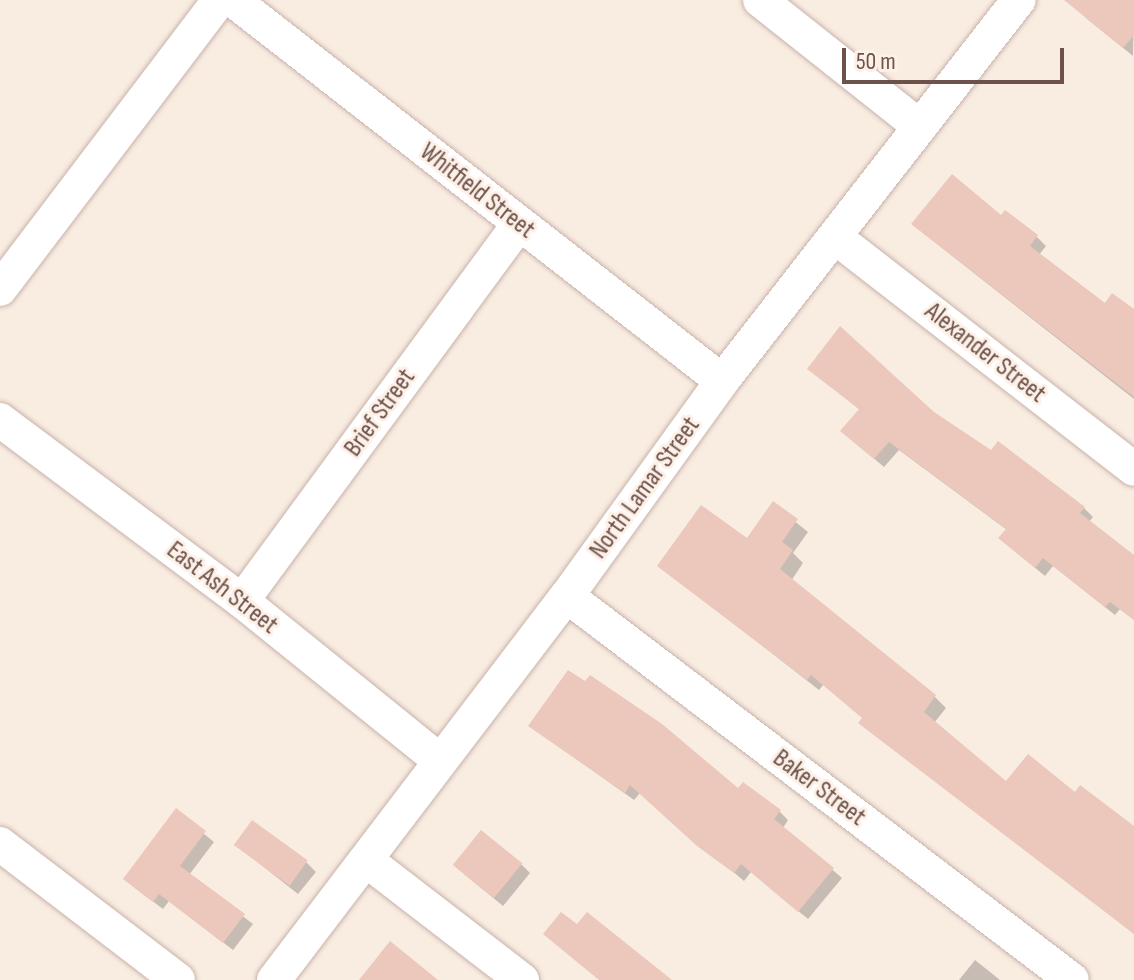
<!DOCTYPE html>
<style>
body{margin:0}
#map{position:relative;width:1134px;height:980px;overflow:hidden;background:#f9ece1;font-family:"Sofia Sans Condensed",sans-serif}
div>[style]{position:absolute}
.shadow>*{inset:0;background:#0003}
.building>*{inset:0;background:#ebc7bc;transform-origin:0 0}
.roads{filter:drop-shadow(0 0 2px #c8b2aa) drop-shadow(0 0 2px #c8b2aa)}
.minor>*{height:34px;margin:-17px;padding:0 17px;transform-origin:17px;border-radius:17px;background:#fff}
span{translate:-50% -50%;white-space:nowrap;text-align:center;line-height:1.15;-webkit-text-stroke:6px #fcf0e7;paint-order:stroke}
.street-label{font-size:26px;color:#6d524b}
.scale{position:absolute;left:842px;top:48px;width:222px;height:36px;box-sizing:border-box;border:4px solid #6d524b;border-top:0;padding-left:10px;font-size:24px;line-height:28px;white-space:nowrap;color:#6d524b;-webkit-text-stroke:6px #fcf0e7;paint-order:stroke}
</style>
<div id="map">
<div class="shadow">
<i style="clip-path:polygon(1085px 0,1134px 0,1133px 56px,1086px 18px)"></i>
<i style="clip-path:polygon(923px 233px,1037px 237px,1046px 246px,1039px 255px,1105px 306px,1134px 311px,1134px 399px)"></i>
<i style="clip-path:polygon(810px 369px,933px 414px,992px 453px,999px 444px,1084px 508px,1093px 517px,1089px 522px,1134px 558px,1134px 620px,1120px 609px,1115px 615px,1053px 566px,1045px 576px,1010px 547px,1007px 530px,899px 450px,884px 467px,852px 440px,860px 410px)"></i>
<i style="clip-path:polygon(773px 504px,808px 532px,793px 553px,803px 563px,791px 581px,935px 697px,946px 708px,934px 723px,1006px 784px,1075px 795px,1134px 832px,1134px 934px,824px 684px,819px 690px,660px 566px,747px 540px)"></i>
<i style="clip-path:polygon(530px 726px,739px 791px,779px 811px,788px 820px,783px 828px,842px 878px,808px 919px,751px 872px,744px 881px,640px 793px,634px 800px)"></i>
<i style="clip-path:polygon(176px 811px,214px 842px,189px 875px,253px 924px,233px 950px,169px 901px,163px 909px,135px 888px)"></i>
<i style="clip-path:polygon(236px 845px,307px 863px,316px 872px,298px 894px)"></i>
<i style="clip-path:polygon(521px 864px,530px 873px,503px 906px,464px 874px)"></i>
<i style="clip-path:polygon(975px 960px,1000px 980px,959px 980px)"></i>
</div>
<div class="building">
<i style="clip-path:polygon(1064px 0,1134px 0,1134px 35px,1123px 48px)"></i>
<i style="clip-path:polygon(952px 174px,1001px 215px,1005px 210px,1038px 235px,1030px 246px,1105px 303px,1112px 293px,1134px 309px,1134px 397px,911px 224px)"></i>
<i style="clip-path:polygon(840px 326px,934px 412px,991px 450px,998px 441px,1085px 507px,1080px 513px,1134px 555px,1134px 620px,1110px 602px,1105px 607px,1043px 558px,1035px 568px,998px 538px,1006px 529px,889px 442px,874px 459px,840px 431px,859px 409px,807px 369px)"></i>
<i style="clip-path:polygon(773px 501px,798px 519px,782px 542px,793px 550px,780px 569px,936px 695px,924px 712px,1006px 781px,1028px 754px,1075px 792px,1080px 785px,1134px 826px,1134px 934px,858px 723px,862px 718px,811px 675px,807px 680px,657px 566px,701px 505px,747px 538px)"></i>
<i style="clip-path:polygon(568px 670px,585px 681px,590px 675px,662px 724px,738px 788px,743px 782px,781px 810px,774px 819px,834px 868px,798px 912px,741px 864px,734px 873px,697px 846px,630px 785px,625px 793px,528px 726px)"></i>
<i style="clip-path:polygon(176px 808px,206px 831px,180px 866px,245px 914px,223px 943px,159px 894px,153px 902px,123px 879px)"></i>
<i style="left:252px;top:820px;width:69px;height:31px;rotate:36deg"></i>
<i style="left:481px;top:830px;width:53px;height:45px;rotate:39deg"></i>
<i style="clip-path:polygon(561px 912px,577px 924px,587px 912px,672px 980px,599px 980px,543px 934px)"></i>
<i style="clip-path:polygon(390px 941px,438px 980px,359px 980px)"></i>
</div>
<div class="roads">
<div class="minor">
<i style="left:233px;top:0;width:620px;rotate:37.92deg"></i>
<i style="left:760px;top:0;width:204px;rotate:38.4deg"></i>
<i style="left:835px;top:237px;width:378px;rotate:37.8deg"></i>
<i style="left:0;top:289px;width:363px;rotate:-52.8deg"></i>
<i style="left:0;top:420px;width:302px;rotate:36.8deg"></i>
<i style="left:242px;top:601px;width:255px;rotate:38.9deg"></i>
<i style="left:567px;top:596px;width:634px;rotate:37.25deg"></i>
<i style="left:242px;top:601px;width:468px;rotate:-53.7deg"></i>
<i style="left:0;top:844px;width:224px;rotate:37.4deg"></i>
<i style="left:366px;top:860px;width:197px;rotate:37.6deg"></i>
<i style="left:274px;top:980px;width:483px;rotate:-52.7deg"></i>
<i style="left:567px;top:596px;width:265px;rotate:-54.2deg"></i>
<i style="left:722px;top:381px;width:483px;rotate:-52.1deg"></i>
</div>
</div>
<div class="street-label">
<span style="left:477px;top:191px;rotate:38deg">Whitfield Street</span>
<span style="left:985px;top:353px;rotate:38deg">Alexander Street</span>
<span style="left:380px;top:413px;rotate:-54deg">Brief Street</span>
<span style="left:645px;top:488px;rotate:-54deg">North Lamar Street</span>
<span style="left:222px;top:588px;rotate:38deg">East Ash Street</span>
<span style="left:819px;top:788px;rotate:37deg">Baker Street</span>
</div>
<div class="scale">50 m</div>
</div>
